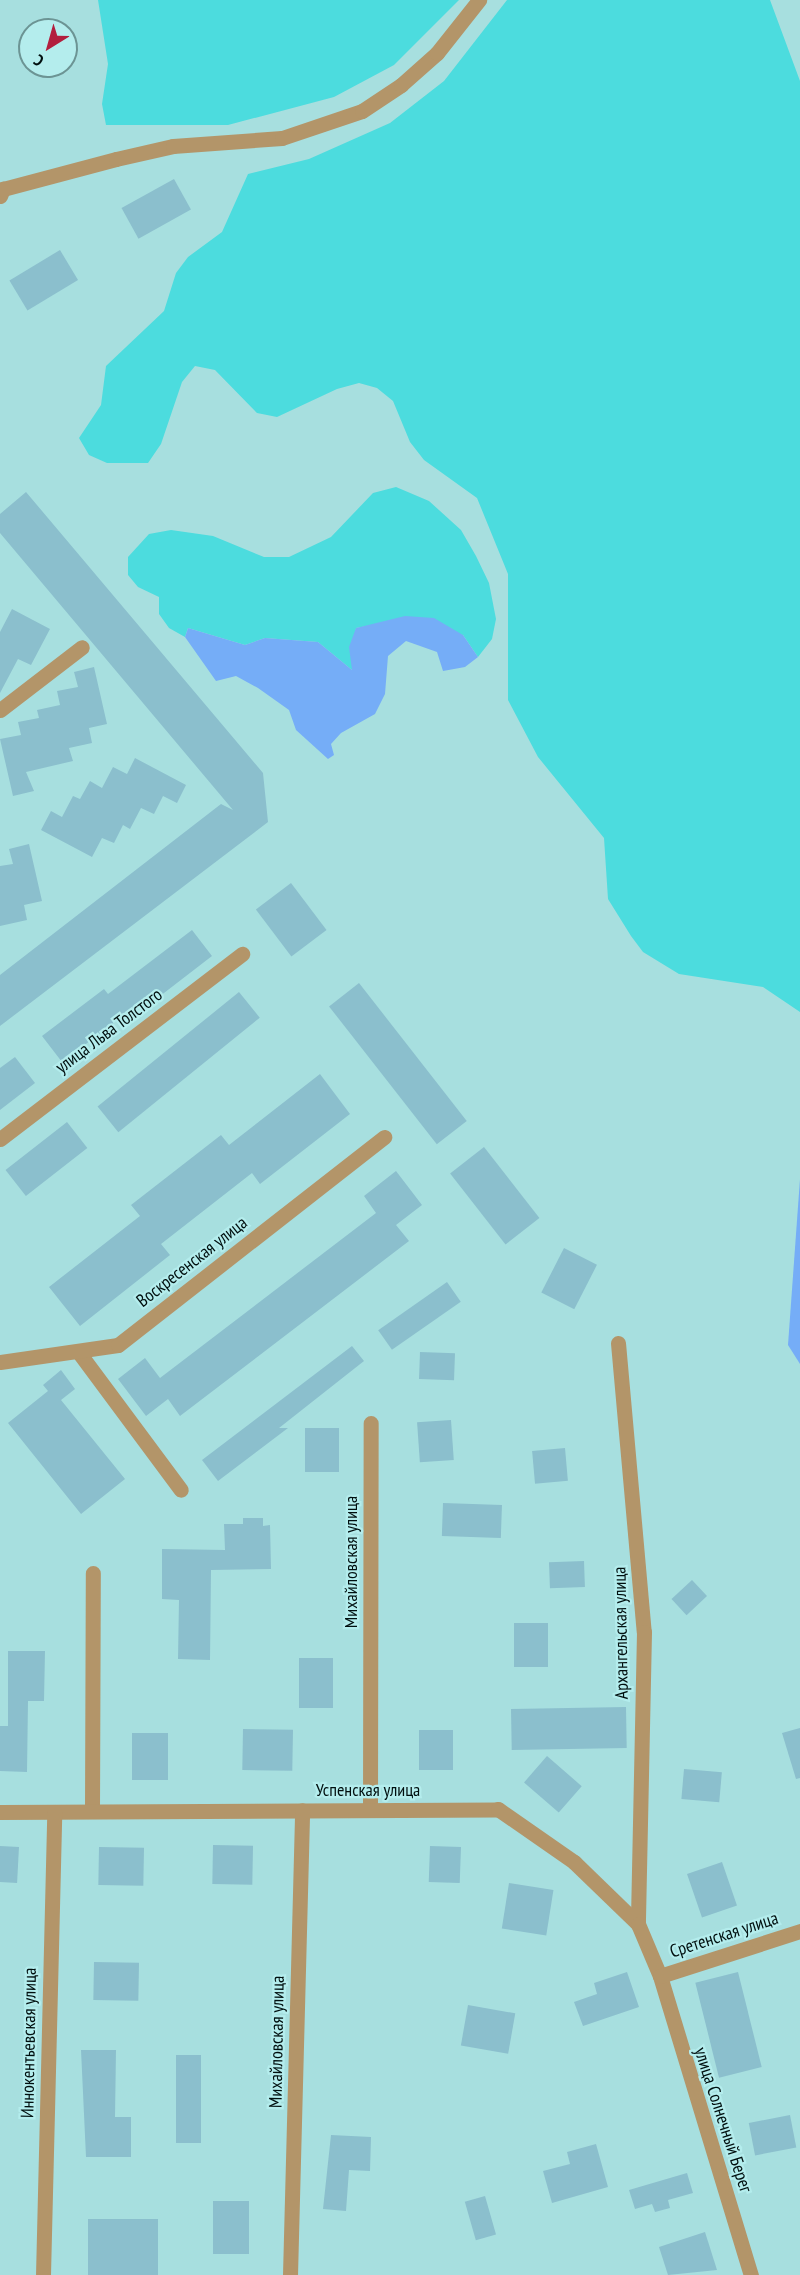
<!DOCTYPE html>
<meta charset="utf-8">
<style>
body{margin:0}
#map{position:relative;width:800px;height:2275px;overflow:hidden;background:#a7dfdf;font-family:"PT Sans Narrow",sans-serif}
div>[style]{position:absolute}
.green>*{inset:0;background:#4cdcde}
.water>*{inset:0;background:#75adf7}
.building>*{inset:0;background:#8bbfcd;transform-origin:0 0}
.street>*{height:15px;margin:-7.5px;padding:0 7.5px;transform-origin:7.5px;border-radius:7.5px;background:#b39569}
span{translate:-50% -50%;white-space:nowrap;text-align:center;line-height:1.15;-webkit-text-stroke:4.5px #b4eded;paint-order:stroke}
.street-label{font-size:18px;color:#000f0f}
.north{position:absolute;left:18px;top:18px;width:60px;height:60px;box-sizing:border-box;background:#b4eded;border:2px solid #6c9494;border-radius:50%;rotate:217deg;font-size:16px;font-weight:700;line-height:24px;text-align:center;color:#000f0f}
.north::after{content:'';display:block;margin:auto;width:21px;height:27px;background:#b21f3e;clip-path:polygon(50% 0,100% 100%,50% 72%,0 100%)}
</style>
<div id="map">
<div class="green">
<i style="clip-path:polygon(459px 0,394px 65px,334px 97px,228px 125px,106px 125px,102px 104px,108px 64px,98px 0)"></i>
<i style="clip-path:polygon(507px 0,770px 0,800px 81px,800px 1012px,763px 987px,679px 974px,643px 952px,631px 936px,608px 899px,604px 838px,538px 757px,508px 700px,508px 574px,477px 498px,424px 460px,410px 442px,393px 401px,377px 388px,359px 383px,337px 389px,277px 417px,257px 413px,215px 370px,195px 366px,182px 382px,161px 444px,148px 463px,107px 463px,89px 455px,79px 438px,101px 405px,106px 366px,164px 311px,176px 273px,188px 257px,222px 232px,248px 174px,309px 159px,390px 123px,444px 81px)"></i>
<i style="clip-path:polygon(396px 487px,429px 501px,461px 530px,476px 556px,489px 583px,496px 619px,492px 639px,478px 657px,463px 635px,373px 625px,356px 628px,352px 670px,318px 642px,265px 638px,245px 645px,188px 628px,185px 637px,169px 628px,159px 614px,159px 597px,138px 587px,128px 575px,128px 557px,149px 534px,171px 530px,213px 536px,264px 557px,289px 557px,331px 537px,373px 493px)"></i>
</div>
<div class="water">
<i style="clip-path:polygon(405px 616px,434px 618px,463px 635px,478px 657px,465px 667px,443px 671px,437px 652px,406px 641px,388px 656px,385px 694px,375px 714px,341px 733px,331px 744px,334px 755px,328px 759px,296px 730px,289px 710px,258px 688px,236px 676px,216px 681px,185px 637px,188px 628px,245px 645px,265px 638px,318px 642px,352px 670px,349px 647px,356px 628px)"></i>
<i style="clip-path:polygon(800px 1179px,800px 1364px,788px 1345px)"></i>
</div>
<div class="building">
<i style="left:174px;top:179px;width:35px;height:60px;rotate:61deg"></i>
<i style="left:60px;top:250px;width:35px;height:59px;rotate:59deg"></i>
<i style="clip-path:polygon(26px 492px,263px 773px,268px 822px,0 1026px,0 975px,221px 804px,233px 810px,0 533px,0 514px)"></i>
<i style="clip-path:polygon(12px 609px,50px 629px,31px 665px,18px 659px,0 693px,0 632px)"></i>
<i style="clip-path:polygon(94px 667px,107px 724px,89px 728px,92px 743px,69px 748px,73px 761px,26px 772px,34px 791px,13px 796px,0 739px,21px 735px,18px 722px,39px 718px,37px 710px,60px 705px,57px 691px,78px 687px,74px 672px)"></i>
<i style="clip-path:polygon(135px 758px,186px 785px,177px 803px,163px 796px,154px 814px,141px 808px,130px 829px,123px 825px,114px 843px,102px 838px,92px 857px,41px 830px,51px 811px,62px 817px,73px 796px,80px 799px,90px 781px,102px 788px,113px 767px,127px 774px)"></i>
<i style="clip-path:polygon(29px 844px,42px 901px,24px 905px,27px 920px,0 926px,0 866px,13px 864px,9px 849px)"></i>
<i style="left:291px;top:883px;width:59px;height:44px;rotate:53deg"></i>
<i style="clip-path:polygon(192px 930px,212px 956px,151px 1003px,147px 998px,62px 1062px,42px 1036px,104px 989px,108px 994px)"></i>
<i style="left:359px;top:983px;width:175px;height:38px;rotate:52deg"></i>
<i style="left:239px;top:992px;width:33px;height:182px;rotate:51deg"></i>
<i style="clip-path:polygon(15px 1057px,35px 1083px,0 1110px,0 1068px)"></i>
<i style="clip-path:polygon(320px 1074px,350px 1114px,260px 1184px,252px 1173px,161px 1244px,170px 1255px,80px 1326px,49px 1287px,140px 1216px,131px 1205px,221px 1135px,229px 1145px)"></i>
<i style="left:67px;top:1122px;width:33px;height:78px;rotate:52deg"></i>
<i style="left:484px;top:1147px;width:90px;height:43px;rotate:52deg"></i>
<i style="clip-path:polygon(396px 1171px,422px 1205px,396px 1225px,409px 1241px,180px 1416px,168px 1399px,146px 1416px,118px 1379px,145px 1358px,160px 1378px,376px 1213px,364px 1196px)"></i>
<i style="left:564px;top:1248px;width:37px;height:50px;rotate:27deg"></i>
<i style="left:447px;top:1282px;width:24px;height:84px;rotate:55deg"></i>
<i style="clip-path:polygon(352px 1346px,364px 1361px,279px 1428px,288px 1428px,218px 1481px,202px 1460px)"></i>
<i style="left:420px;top:1352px;width:35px;height:27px;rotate:2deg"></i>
<i style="clip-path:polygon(61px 1370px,75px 1389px,61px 1400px,125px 1479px,81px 1514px,8px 1423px,48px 1391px,43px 1385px)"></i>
<i style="left:451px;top:1420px;width:40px;height:34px;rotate:86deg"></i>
<i style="left:305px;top:1428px;width:34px;height:44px"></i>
<i style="left:565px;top:1448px;width:33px;height:33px;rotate:85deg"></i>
<i style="left:443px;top:1503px;width:59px;height:33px;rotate:2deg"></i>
<i style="clip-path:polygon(243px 1518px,263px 1518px,263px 1526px,270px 1525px,271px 1569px,211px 1570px,210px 1660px,178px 1659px,179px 1600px,162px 1599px,162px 1549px,225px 1550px,224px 1524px,243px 1524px)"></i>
<i style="left:584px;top:1561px;width:26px;height:35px;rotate:88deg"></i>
<i style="left:692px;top:1580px;width:22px;height:28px;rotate:47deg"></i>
<i style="left:548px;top:1623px;width:44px;height:34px;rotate:90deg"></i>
<i style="clip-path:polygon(8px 1651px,45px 1651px,44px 1701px,28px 1701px,27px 1772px,0 1771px,0 1726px,8px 1726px)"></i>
<i style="left:299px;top:1658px;width:34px;height:50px"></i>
<i style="left:626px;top:1707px;width:41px;height:115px;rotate:89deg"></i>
<i style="clip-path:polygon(800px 1728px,800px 1778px,796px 1779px,782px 1733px)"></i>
<i style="left:243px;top:1729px;width:50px;height:41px;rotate:1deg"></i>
<i style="left:419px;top:1730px;width:34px;height:40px"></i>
<i style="left:132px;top:1733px;width:36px;height:47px"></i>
<i style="left:547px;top:1756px;width:46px;height:35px;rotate:41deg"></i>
<i style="left:684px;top:1769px;width:38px;height:30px;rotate:5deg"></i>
<i style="left:213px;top:1845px;width:40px;height:39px;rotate:1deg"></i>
<i style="left:0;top:1846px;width:19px;height:36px;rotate:3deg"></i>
<i style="left:430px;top:1846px;width:31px;height:36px;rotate:2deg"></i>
<i style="left:99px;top:1847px;width:45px;height:38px;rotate:1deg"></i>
<i style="left:722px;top:1862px;width:46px;height:37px;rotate:71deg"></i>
<i style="left:509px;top:1883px;width:45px;height:46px;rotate:9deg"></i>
<i style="left:94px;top:1962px;width:45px;height:38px;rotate:1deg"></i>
<i style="clip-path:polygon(627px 1972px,639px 2007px,583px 2026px,574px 2002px,597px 1994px,594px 1983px)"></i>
<i style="left:738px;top:1972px;width:98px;height:44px;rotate:76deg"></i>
<i style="left:468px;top:2005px;width:48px;height:41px;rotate:10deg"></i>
<i style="clip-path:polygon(81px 2050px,116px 2050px,115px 2117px,131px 2117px,131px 2157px,86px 2157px)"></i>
<i style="left:176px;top:2055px;width:25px;height:88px"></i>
<i style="left:790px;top:2115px;width:33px;height:42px;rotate:79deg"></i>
<i style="clip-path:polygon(331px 2135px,371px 2137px,370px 2171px,349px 2170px,346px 2211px,323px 2209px)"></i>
<i style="clip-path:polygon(596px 2144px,608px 2187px,552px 2203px,543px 2171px,570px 2164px,567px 2152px)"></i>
<i style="clip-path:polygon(687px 2173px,693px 2193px,668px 2200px,670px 2208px,655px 2212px,652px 2204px,635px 2209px,629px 2190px)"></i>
<i style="left:485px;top:2196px;width:40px;height:21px;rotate:74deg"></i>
<i style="left:213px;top:2201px;width:36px;height:53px"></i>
<i style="left:88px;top:2219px;width:70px;height:56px"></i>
<i style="clip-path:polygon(705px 2232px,717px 2270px,668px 2275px,659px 2247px)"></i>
</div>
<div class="street">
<i style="left:0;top:196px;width:8px;rotate:-67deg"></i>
<i style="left:3px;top:189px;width:117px;rotate:-14.9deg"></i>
<i style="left:116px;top:159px;width:58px;rotate:-12.8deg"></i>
<i style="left:173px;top:146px;width:109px;rotate:-4.2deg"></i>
<i style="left:282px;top:138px;width:84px;rotate:-18.6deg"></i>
<i style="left:362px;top:111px;width:47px;rotate:-33.7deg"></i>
<i style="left:401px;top:85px;width:48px;rotate:-41.6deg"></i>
<i style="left:437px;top:53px;width:68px;rotate:-51.6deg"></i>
<i style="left:0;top:710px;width:103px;rotate:-37.5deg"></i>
<i style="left:0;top:1139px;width:305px;rotate:-37.4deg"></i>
<i style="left:618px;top:1343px;width:290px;rotate:84.9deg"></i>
<i style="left:644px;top:1632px;width:292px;rotate:91.2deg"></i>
<i style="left:80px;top:1354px;width:169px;rotate:53.4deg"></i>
<i style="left:0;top:1362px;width:119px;rotate:-8.2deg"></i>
<i style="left:118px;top:1345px;width:338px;rotate:-38deg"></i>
<i style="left:370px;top:1809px;width:386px;rotate:-89.9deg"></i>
<i style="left:92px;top:1810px;width:237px;rotate:-89.8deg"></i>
<i style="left:0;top:1812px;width:498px;rotate:-0.3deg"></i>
<i style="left:498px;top:1809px;width:93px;rotate:34.9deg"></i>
<i style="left:574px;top:1862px;width:89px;rotate:44.1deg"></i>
<i style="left:638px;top:1924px;width:56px;rotate:67.1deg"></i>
<i style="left:660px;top:1976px;width:313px;rotate:73.1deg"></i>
<i style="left:660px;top:1976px;width:147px;rotate:-17.8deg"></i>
<i style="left:43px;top:2275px;width:463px;rotate:-88.6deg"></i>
<i style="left:290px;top:2275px;width:465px;rotate:-88.5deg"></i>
</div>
<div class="street-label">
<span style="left:109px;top:1031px;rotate:-37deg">улица Льва Толстого</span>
<span style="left:192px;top:1262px;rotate:-38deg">Воскресенская улица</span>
<span style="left:351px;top:1562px;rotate:-90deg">Михайловская улица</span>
<span style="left:621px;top:1633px;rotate:-91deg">Архангельская улица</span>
<span style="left:368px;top:1790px">Успенская улица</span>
<span style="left:724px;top:1935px;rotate:-18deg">Сретенская улица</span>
<span style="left:277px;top:2042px;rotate:-89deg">Михайловская улица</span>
<span style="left:29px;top:2043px;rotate:-89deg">Иннокентьевская улица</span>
<span style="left:723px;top:2120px;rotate:72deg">улица Солнечный Берег</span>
</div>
<div class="north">С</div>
</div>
